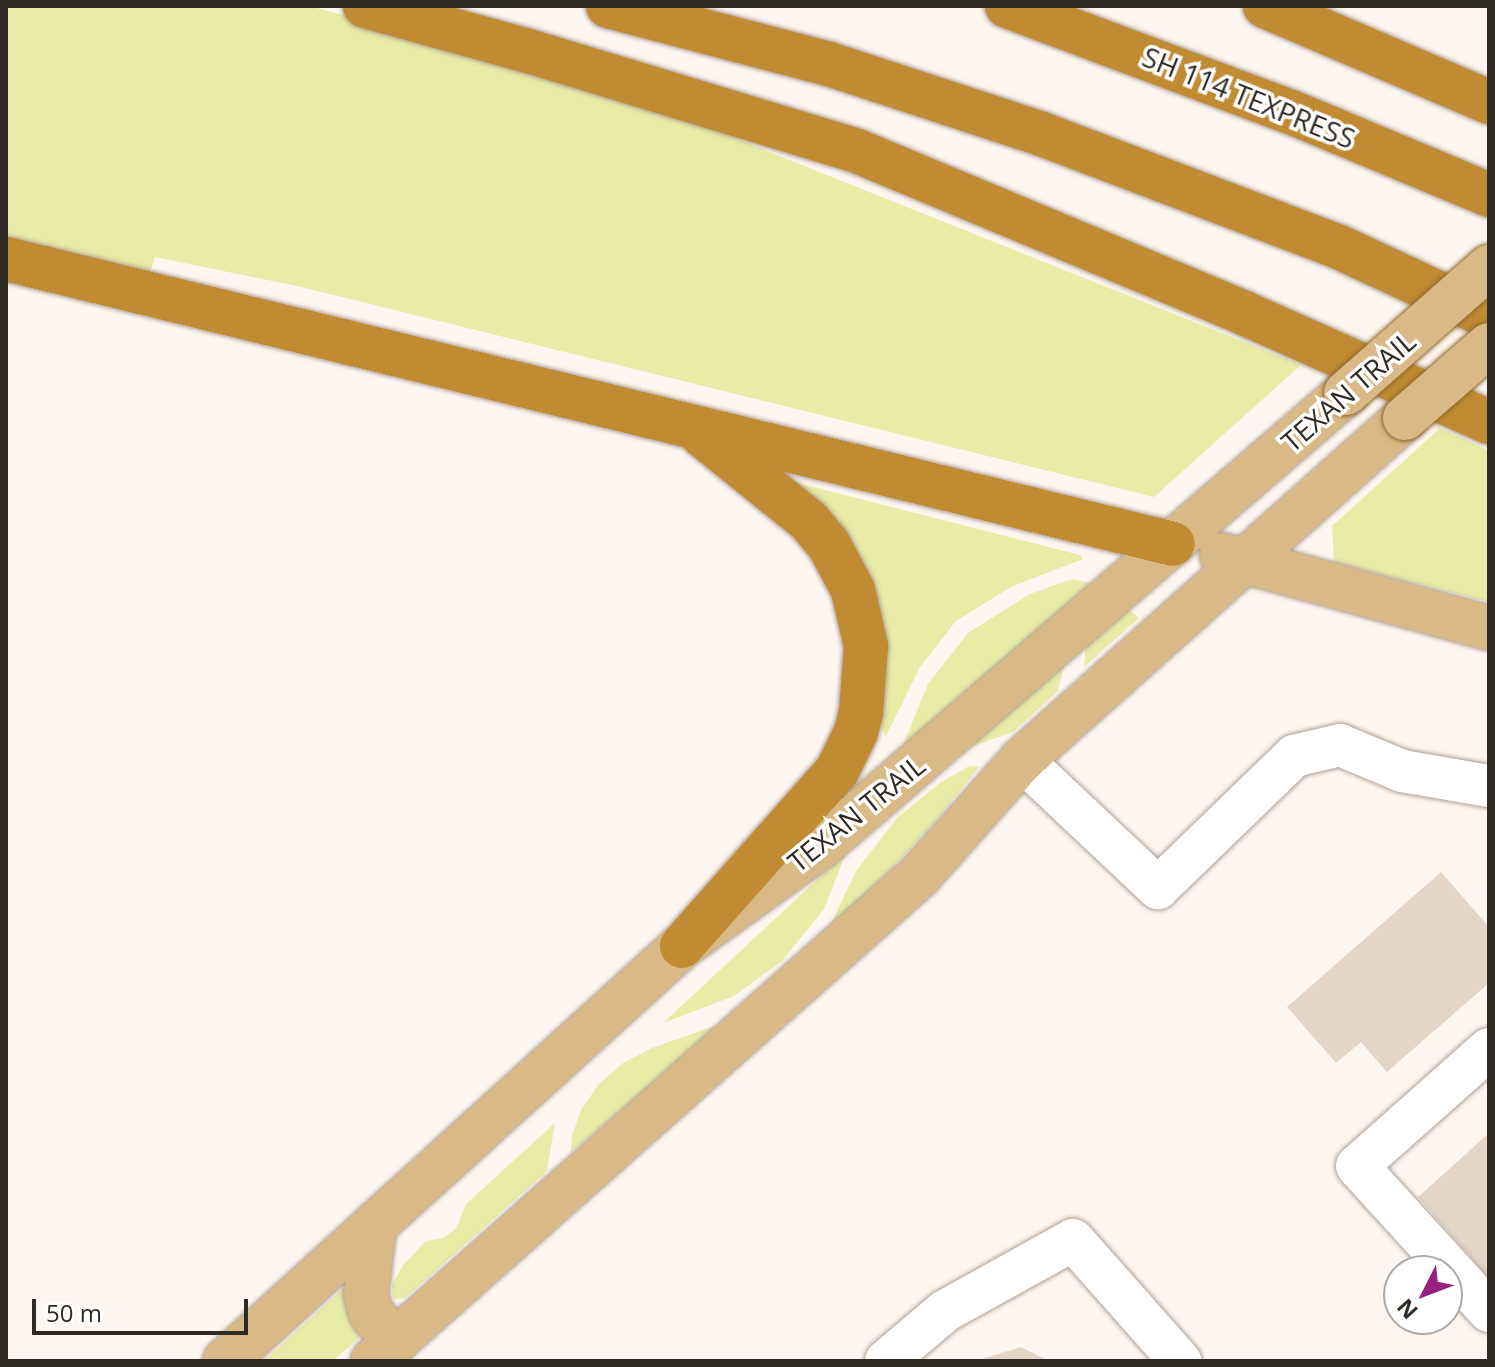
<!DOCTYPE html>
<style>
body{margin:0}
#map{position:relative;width:1495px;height:1367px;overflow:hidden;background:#fef7f1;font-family:"Open Sans",sans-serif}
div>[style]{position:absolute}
.green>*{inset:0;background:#e8eca6}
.building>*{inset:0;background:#e5d5c5}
.roads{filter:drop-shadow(0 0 2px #af9f90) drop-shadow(0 0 2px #af9f90)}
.minor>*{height:42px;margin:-21px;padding:0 21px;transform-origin:21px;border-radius:21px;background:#fff}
.major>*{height:44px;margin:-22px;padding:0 22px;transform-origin:22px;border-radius:22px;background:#d9b985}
.highway>*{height:44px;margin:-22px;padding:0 22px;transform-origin:22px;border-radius:22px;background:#c08b33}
.bridges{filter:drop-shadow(0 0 2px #8e692e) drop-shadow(0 0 2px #8e692e)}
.major-bridge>*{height:44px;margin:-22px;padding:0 22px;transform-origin:22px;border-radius:22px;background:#d9b985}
span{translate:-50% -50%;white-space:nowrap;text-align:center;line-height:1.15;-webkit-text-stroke:7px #fff;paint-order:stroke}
.street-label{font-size:28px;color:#302a24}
.frame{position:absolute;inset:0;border:8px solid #302a24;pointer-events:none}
.north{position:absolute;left:1383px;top:1255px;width:80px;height:80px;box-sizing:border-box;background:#fff;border:2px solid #acaaa7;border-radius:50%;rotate:228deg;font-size:22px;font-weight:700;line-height:32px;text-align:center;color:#302a24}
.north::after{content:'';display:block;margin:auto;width:28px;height:36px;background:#95217e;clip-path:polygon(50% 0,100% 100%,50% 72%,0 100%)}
.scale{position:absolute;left:32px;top:1299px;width:216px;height:36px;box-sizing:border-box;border:4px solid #302a24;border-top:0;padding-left:10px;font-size:24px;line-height:28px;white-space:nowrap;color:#302a24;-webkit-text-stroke:6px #fff;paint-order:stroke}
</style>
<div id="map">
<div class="green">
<i style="clip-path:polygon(6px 6px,309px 6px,370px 22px,680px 116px,1301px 365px,1154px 497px,297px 286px,155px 257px,146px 284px,6px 247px)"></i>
<i style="clip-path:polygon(1440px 428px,1489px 451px,1489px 602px,1334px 562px,1332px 526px)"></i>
<i style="clip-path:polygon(798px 483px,1080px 555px,1083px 559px,1011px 587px,956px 621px,920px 667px,886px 736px,880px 727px,885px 644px,797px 487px)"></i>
<i style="clip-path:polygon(1072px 579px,1092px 583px,901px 750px,928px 684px,968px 633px,1030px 594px)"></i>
<i style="clip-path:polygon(1123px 605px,1139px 618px,1084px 667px,1086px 638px)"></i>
<i style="clip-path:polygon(1067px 655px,1058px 691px,1013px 732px,959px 751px)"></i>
<i style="clip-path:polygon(970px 766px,979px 767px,938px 818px,890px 871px,827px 932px,856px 871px,897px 818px,941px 782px)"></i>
<i style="clip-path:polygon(846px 853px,824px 909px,782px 961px,734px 996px,663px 1023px)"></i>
<i style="clip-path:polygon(717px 1025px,651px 1085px,571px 1152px,572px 1136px,582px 1108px,599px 1084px,623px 1063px,652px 1048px)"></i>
<i style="clip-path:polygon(555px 1123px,547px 1171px,405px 1298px,393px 1299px,392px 1285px,403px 1265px,426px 1241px,443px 1238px,456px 1229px,466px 1204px)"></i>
<i style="clip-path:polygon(361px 1272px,359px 1338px,333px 1361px,264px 1361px)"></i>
</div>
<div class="building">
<i style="clip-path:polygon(1441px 872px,1489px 927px,1489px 983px,1387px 1072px,1361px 1042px,1336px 1063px,1287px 1007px)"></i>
<i style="clip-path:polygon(1489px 1133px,1489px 1278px,1418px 1197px)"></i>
<i style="clip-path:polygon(1021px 1347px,1049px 1361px,978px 1361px,978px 1360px)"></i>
</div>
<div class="roads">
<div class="minor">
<i style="left:1022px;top:760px;width:187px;rotate:43.3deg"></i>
<i style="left:1158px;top:888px;width:190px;rotate:-44.1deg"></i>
<i style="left:1294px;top:756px;width:47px;rotate:-13.4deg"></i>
<i style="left:1340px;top:745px;width:67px;rotate:22.8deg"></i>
<i style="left:1402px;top:771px;width:88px;rotate:9.8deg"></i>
<i style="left:1489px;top:1049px;width:176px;rotate:138.4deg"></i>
<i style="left:1357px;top:1166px;width:196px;rotate:47.7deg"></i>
<i style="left:886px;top:1361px;width:77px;rotate:-40.3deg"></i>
<i style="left:945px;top:1311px;width:146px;rotate:-29deg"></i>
<i style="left:1073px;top:1240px;width:162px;rotate:48.5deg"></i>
</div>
<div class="major">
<i style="left:1222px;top:555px;width:277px;rotate:15.3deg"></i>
<i style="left:374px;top:1227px;width:68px;rotate:96.7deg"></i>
<i style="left:366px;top:1295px;width:19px;rotate:74deg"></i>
<i style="left:371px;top:1313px;width:38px;rotate:50deg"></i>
<i style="left:225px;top:1361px;width:617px;rotate:-42.24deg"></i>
<i style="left:682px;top:946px;width:170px;rotate:-35.7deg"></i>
<i style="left:820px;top:847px;width:695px;rotate:-40.8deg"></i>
<i style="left:373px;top:1361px;width:730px;rotate:-41.61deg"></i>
<i style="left:919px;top:876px;width:155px;rotate:-48.4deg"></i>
<i style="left:1022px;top:760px;width:513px;rotate:-41.76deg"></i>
</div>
<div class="highway">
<i style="left:365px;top:6px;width:166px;rotate:15.4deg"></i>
<i style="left:525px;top:50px;width:347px;rotate:16.9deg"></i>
<i style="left:857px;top:151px;width:420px;rotate:22.7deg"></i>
<i style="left:1244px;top:313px;width:268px;rotate:24deg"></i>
<i style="left:608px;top:6px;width:228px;rotate:14.7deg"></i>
<i style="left:829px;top:64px;width:221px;rotate:18.2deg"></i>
<i style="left:1039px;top:133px;width:321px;rotate:20.8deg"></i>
<i style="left:1339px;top:247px;width:166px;rotate:25deg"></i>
<i style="left:1007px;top:6px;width:303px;rotate:20.5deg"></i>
<i style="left:1291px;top:112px;width:215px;rotate:22.7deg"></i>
<i style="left:1265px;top:6px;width:244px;rotate:23.2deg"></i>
<i style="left:6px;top:259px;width:1201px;rotate:13.72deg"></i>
<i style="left:682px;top:946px;width:234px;rotate:-48.5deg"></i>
<i style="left:837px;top:771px;width:43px;rotate:-64deg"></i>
<i style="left:856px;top:732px;width:21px;rotate:-76deg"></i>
<i style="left:861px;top:712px;width:66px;rotate:-85.7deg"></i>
<i style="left:866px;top:646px;width:57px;rotate:-103.1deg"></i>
<i style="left:853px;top:590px;width:51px;rotate:-118.1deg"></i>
<i style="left:829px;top:545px;width:31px;rotate:-130deg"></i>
<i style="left:809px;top:521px;width:137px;rotate:-141.2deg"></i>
</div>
</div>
<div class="bridges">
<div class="major-bridge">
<i style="left:1346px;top:393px;width:191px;rotate:-41.4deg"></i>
<i style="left:1405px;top:418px;width:111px;rotate:-41deg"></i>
</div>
</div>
<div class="street-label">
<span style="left:1249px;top:97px;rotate:22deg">SH 114 TEXPRESS</span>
<span style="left:1348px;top:391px;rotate:-41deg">TEXAN TRAIL</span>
<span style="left:856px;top:813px;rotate:-39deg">TEXAN TRAIL</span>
</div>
<div class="frame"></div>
<div class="north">N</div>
<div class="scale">50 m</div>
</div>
